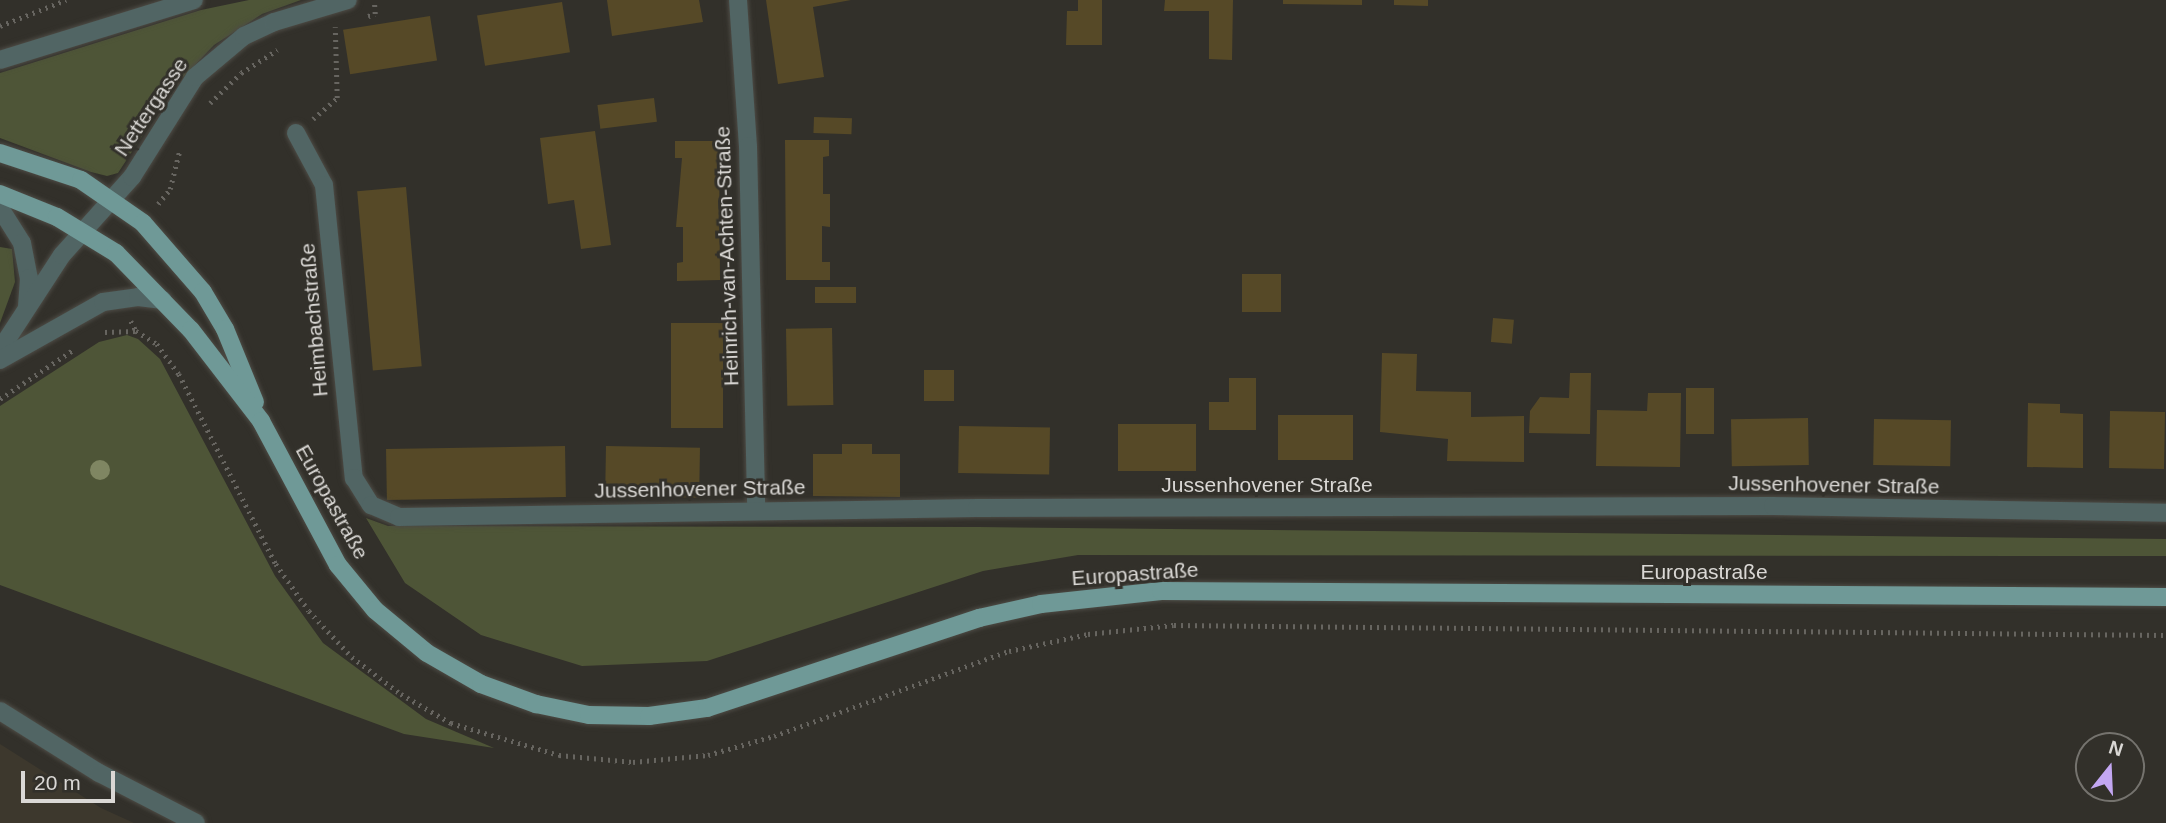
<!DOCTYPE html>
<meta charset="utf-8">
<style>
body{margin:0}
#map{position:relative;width:2166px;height:823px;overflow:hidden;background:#32302a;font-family:Arial,sans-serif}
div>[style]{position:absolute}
.built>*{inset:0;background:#3d382d}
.green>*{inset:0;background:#4e5537}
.building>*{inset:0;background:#564927;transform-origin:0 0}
.path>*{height:4.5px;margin-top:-2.25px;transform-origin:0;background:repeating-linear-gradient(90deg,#676560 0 2px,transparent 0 7px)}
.roads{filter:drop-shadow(0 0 2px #4d4b45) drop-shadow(0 0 2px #4d4b45)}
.minor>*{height:18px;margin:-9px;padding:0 9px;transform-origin:9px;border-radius:9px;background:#516564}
.major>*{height:18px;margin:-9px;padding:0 9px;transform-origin:9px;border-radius:9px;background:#6f9997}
.trees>*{width:20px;height:20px;margin:-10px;border-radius:50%;background:#7f8662}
span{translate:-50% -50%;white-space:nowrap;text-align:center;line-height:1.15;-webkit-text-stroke:6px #32302a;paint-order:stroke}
.street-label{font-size:21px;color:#dad8d5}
.north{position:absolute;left:2075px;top:732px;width:70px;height:70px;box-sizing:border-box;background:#32302a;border:2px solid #75736e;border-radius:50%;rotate:18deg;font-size:19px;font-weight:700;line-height:28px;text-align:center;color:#dad8d5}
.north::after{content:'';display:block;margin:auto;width:24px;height:32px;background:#c3a7f2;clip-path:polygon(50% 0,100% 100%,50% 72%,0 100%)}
.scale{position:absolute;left:21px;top:771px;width:94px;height:32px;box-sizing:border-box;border:4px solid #dad8d5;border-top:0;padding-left:9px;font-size:21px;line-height:24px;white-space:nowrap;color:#dad8d5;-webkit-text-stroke:5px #32302a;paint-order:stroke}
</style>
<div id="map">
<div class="built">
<i style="clip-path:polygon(0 744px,101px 808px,134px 823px,0 823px)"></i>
</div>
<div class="green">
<i style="clip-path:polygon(249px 0,301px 0,262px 14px,214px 45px,175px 86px,118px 173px,107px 176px,91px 172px,0 138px,0 73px,201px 10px)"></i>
<i style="clip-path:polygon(0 247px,12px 249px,15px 282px,0 323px)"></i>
<i style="clip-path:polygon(127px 335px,138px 339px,160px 359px,275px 576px,323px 643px,426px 719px,494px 748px,404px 734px,0 585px,0 406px,99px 342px)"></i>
<i style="clip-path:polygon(366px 518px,388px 526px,978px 527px,2166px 539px,2166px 556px,1078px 555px,983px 571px,707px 661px,582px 666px,481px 635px,405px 583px)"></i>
</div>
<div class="building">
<i style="clip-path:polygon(607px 0,699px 0,703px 22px,612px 36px)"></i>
<i style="clip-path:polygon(766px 0,851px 0,813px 7px,824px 77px,778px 84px)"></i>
<i style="clip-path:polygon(1078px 0,1102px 0,1102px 45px,1066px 45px,1067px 11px,1078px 11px)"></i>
<i style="clip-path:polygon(1165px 0,1233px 0,1232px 60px,1209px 59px,1209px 11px,1164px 11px)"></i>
<i style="clip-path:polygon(1283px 0,1362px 0,1362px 5px,1283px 4px)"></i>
<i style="clip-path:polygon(1394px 0,1428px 0,1428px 6px,1394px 5px)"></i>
<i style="left:562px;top:2px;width:51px;height:86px;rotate:81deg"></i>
<i style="left:430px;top:16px;width:45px;height:88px;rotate:81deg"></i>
<i style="left:654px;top:98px;width:24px;height:57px;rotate:83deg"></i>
<i style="left:814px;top:117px;width:38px;height:16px;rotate:2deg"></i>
<i style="clip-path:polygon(595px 131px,611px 245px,581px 249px,574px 200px,548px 204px,540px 138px)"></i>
<i style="clip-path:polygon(785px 140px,829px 140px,829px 156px,823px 157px,823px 194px,830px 194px,830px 227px,822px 226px,822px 262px,830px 262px,830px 280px,786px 280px)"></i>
<i style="clip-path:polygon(675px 141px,719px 141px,720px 280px,677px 281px,677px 263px,683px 262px,683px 227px,676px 227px,682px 158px,675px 158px)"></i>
<i style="left:406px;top:187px;width:180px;height:49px;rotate:85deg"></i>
<i style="left:1242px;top:274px;width:39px;height:38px"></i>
<i style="left:856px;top:287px;width:16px;height:41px;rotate:90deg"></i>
<i style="left:1493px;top:318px;width:21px;height:24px;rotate:5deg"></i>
<i style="left:671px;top:323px;width:52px;height:105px"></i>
<i style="left:832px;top:328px;width:77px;height:46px;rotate:89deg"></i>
<i style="clip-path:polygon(1382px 353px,1417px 354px,1416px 391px,1471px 392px,1471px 417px,1524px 416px,1524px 462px,1447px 461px,1448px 439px,1380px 432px)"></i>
<i style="left:924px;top:370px;width:30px;height:31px"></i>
<i style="clip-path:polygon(1570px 373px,1591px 373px,1590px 434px,1529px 433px,1530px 411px,1540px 397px,1569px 398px)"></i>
<i style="clip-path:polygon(1229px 378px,1256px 378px,1256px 430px,1209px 430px,1209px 402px,1229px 402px)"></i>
<i style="left:1686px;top:388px;width:28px;height:46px"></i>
<i style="clip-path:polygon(1648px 393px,1681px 393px,1680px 467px,1596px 466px,1597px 410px,1647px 411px)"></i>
<i style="clip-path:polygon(2028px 403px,2060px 404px,2060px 413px,2083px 414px,2083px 468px,2027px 467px)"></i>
<i style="left:2110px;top:411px;width:55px;height:57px;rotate:1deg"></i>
<i style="left:1278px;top:415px;width:75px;height:45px"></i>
<i style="left:1808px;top:418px;width:47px;height:77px;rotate:89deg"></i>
<i style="left:1874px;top:419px;width:77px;height:46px;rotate:1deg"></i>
<i style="left:1118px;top:424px;width:78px;height:47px"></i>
<i style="left:959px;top:426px;width:91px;height:47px;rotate:1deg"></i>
<i style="clip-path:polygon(842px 444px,872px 444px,872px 454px,900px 454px,900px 497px,813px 496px,813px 454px,842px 454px)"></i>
<i style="left:565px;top:446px;width:51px;height:179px;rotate:89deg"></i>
<i style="left:606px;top:446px;width:94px;height:50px;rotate:1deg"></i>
</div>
<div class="path">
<i style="left:368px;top:16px;width:7px;rotate:-16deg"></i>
<i style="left:375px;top:14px;width:14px;rotate:-94deg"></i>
<i style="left:0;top:26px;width:71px;rotate:-21.5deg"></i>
<i style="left:210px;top:103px;width:43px;rotate:-44.1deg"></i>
<i style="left:241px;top:73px;width:43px;rotate:-32.6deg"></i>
<i style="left:313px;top:119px;width:32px;rotate:-41deg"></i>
<i style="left:337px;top:98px;width:71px;rotate:-91.6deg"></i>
<i style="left:158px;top:204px;width:19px;rotate:-51deg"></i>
<i style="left:170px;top:189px;width:38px;rotate:-76deg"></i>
<i style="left:131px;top:321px;width:11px;rotate:63deg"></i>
<i style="left:136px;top:331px;width:25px;rotate:32deg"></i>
<i style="left:157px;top:344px;width:37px;rotate:54deg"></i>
<i style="left:179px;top:374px;width:213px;rotate:63deg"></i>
<i style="left:276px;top:564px;width:57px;rotate:54.9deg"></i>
<i style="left:309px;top:611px;width:63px;rotate:46.9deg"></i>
<i style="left:352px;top:657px;width:61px;rotate:37.1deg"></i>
<i style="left:401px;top:694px;width:58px;rotate:30.1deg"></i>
<i style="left:451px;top:723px;width:113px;rotate:16.5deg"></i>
<i style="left:559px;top:755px;width:74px;rotate:5.4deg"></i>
<i style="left:633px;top:762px;width:75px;rotate:-5.3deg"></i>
<i style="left:708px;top:755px;width:69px;rotate:-16.1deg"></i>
<i style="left:774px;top:736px;width:250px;rotate:-19.9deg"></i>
<i style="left:1009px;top:651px;width:81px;rotate:-12.1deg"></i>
<i style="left:1088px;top:634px;width:86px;rotate:-6deg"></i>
<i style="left:1174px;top:625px;width:992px;rotate:0.58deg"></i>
<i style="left:105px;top:332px;width:31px;rotate:-2deg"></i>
<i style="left:0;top:399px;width:88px;rotate:-33.9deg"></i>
</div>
<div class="roads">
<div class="minor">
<i style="left:738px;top:0;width:146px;rotate:86.1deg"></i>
<i style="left:748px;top:146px;width:364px;rotate:88.7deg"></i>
<i style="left:0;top:60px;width:203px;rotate:-17.2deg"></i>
<i style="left:296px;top:133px;width:59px;rotate:61.7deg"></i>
<i style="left:324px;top:185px;width:295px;rotate:84.2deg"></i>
<i style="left:354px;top:478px;width:32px;rotate:58deg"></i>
<i style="left:371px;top:505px;width:30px;rotate:23deg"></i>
<i style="left:399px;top:517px;width:578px;rotate:-0.89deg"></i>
<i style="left:977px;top:508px;width:796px;rotate:-0.14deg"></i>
<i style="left:1773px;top:506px;width:393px;rotate:1deg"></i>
<i style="left:0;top:208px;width:41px;rotate:57.8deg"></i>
<i style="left:22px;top:243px;width:36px;rotate:79deg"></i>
<i style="left:29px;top:278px;width:30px;rotate:94deg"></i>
<i style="left:0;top:350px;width:113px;rotate:-56.9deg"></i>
<i style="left:62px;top:255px;width:105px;rotate:-48.1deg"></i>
<i style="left:132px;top:177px;width:118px;rotate:-57.8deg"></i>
<i style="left:195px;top:77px;width:64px;rotate:-39.9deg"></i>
<i style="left:244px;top:36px;width:33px;rotate:-25deg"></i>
<i style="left:274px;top:22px;width:77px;rotate:-16.6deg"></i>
<i style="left:0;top:360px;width:118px;rotate:-29.4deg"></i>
<i style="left:103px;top:302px;width:35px;rotate:-8deg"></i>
<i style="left:138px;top:297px;width:25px;rotate:7deg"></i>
<i style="left:0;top:711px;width:117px;rotate:32.1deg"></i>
<i style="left:99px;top:773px;width:109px;rotate:27.3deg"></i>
</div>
<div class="major">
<i style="left:0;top:153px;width:85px;rotate:18.4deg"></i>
<i style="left:81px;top:180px;width:75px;rotate:34.7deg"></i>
<i style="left:143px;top:223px;width:91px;rotate:49deg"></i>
<i style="left:203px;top:292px;width:43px;rotate:59.3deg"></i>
<i style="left:225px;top:329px;width:79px;rotate:67.7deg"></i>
<i style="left:0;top:194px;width:61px;rotate:22deg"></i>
<i style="left:57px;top:217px;width:69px;rotate:31.4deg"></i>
<i style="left:116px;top:253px;width:107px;rotate:45.8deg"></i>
<i style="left:191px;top:330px;width:115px;rotate:52.4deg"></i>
<i style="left:261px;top:421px;width:163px;rotate:61.9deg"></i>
<i style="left:338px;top:565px;width:58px;rotate:50.6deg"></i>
<i style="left:375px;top:610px;width:67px;rotate:39.6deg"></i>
<i style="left:427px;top:653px;width:62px;rotate:29.9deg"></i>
<i style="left:481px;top:684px;width:59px;rotate:20deg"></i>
<i style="left:536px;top:704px;width:54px;rotate:11.7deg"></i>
<i style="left:589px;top:715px;width:60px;rotate:1deg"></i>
<i style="left:649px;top:716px;width:59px;rotate:-7.9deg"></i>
<i style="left:707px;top:708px;width:287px;rotate:-18.3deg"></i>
<i style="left:979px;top:618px;width:64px;rotate:-12.7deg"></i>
<i style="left:1041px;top:604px;width:121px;rotate:-6.2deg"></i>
<i style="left:1161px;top:591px;width:1005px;rotate:0.34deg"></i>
</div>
</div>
<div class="trees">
<i style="left:100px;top:470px"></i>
</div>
<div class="street-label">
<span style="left:151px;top:107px;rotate:-56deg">Nettergasse</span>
<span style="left:727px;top:256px;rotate:-92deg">Heinrich-van-Achten-Straße</span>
<span style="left:314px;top:320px;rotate:-95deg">Heimbachstraße</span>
<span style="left:1267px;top:485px">Jussenhovener Straße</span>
<span style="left:1834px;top:485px;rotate:1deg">Jussenhovener Straße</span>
<span style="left:700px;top:489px;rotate:-1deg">Jussenhovener Straße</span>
<span style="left:332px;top:502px;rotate:61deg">Europastraße</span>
<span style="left:1704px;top:572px">Europastraße</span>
<span style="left:1135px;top:574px;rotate:-4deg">Europastraße</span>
</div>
<div class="north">N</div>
<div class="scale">20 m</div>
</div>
